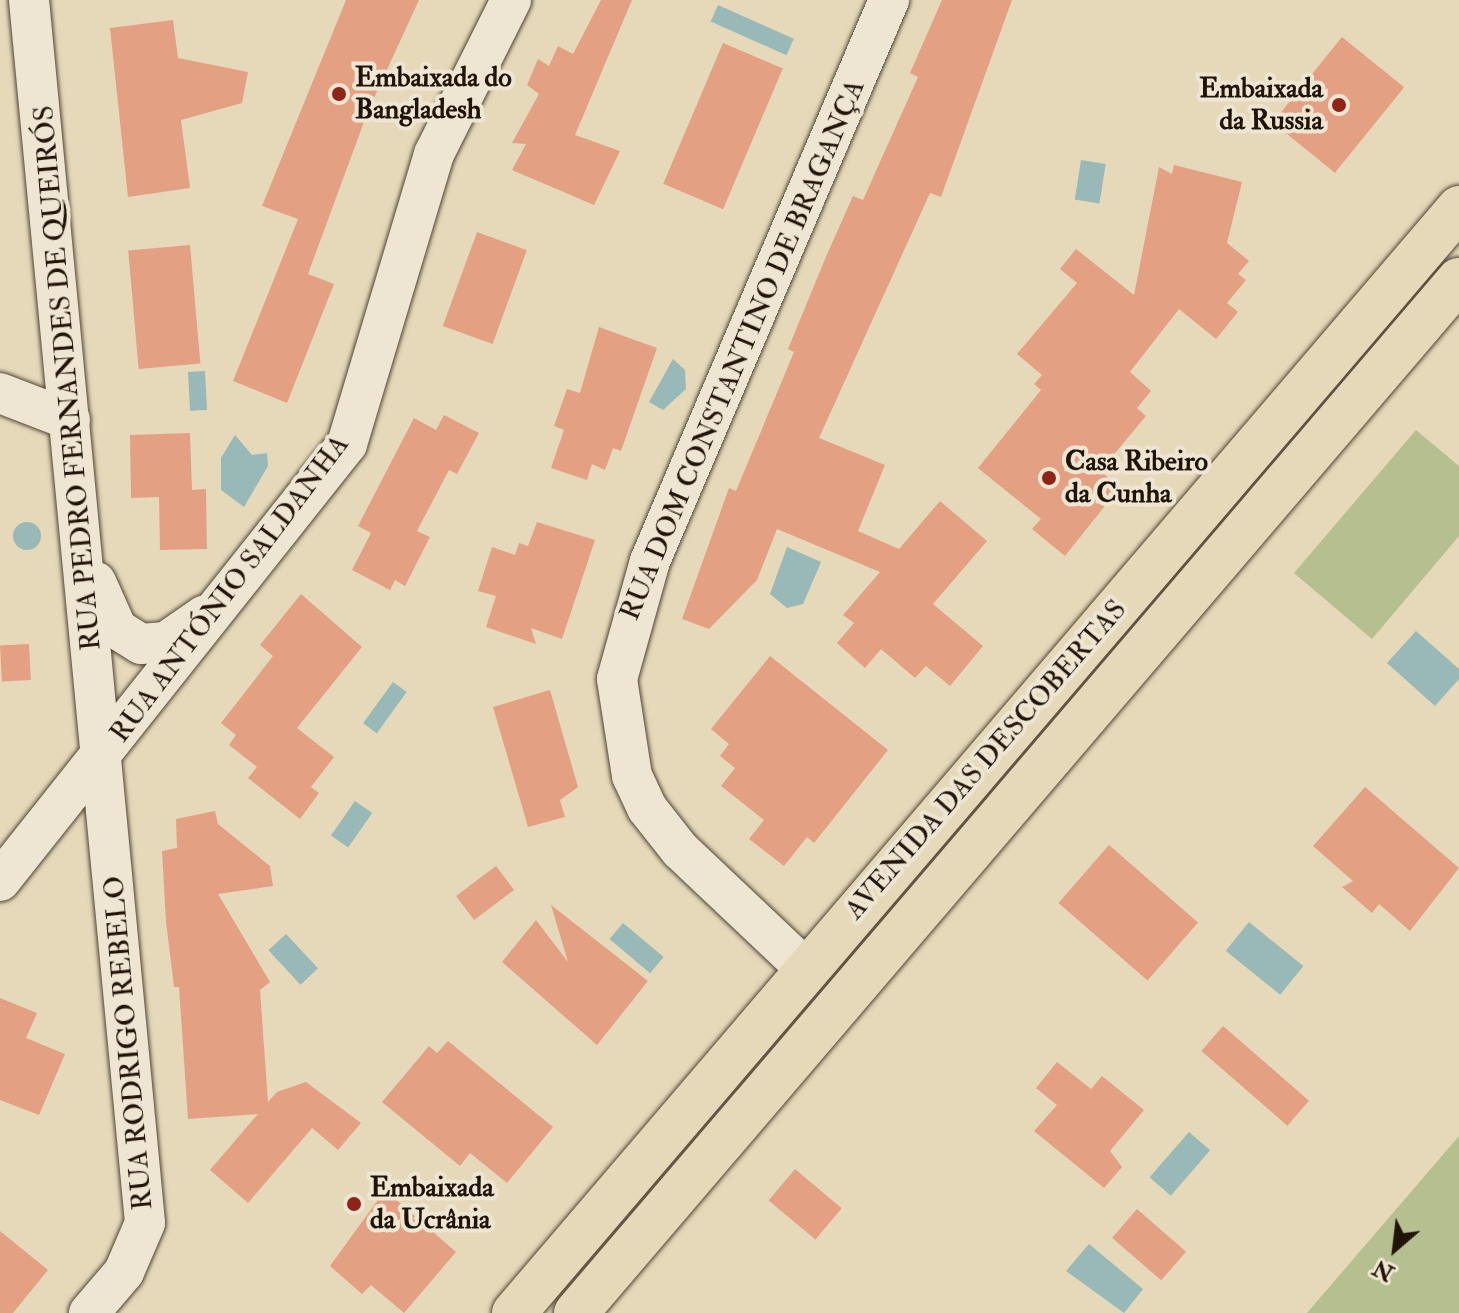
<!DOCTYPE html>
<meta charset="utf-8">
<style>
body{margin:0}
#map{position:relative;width:1459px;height:1313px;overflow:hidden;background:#e5d9ba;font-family:"IM FELL Double Pica",serif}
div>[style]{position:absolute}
.green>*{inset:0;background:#b5bf8f}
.water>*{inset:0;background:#98b9b7;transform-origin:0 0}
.round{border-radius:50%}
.building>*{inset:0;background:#e4a083;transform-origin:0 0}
.roads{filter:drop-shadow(0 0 2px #514534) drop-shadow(0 0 2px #514534)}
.minor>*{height:40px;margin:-20px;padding:0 20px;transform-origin:20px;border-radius:20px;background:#eee6d2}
.major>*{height:44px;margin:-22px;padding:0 22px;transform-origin:22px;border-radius:22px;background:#e5d9ba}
.dots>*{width:22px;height:22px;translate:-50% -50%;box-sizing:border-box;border:4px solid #eee6d2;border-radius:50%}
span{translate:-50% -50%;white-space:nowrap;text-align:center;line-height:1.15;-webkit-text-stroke:8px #eee6d2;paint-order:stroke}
.poi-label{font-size:28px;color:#201408;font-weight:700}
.left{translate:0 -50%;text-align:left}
.right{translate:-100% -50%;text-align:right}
.street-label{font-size:28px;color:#201408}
.north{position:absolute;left:1355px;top:1209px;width:80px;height:80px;-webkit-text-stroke:6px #eee6d2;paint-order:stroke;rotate:208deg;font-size:22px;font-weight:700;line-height:32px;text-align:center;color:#201408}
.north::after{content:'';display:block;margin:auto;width:28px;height:36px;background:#201408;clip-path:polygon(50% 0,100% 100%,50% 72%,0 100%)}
</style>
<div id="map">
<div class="green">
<i style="clip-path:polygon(1416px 430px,1459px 466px,1459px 536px,1372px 639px,1294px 573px)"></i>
<i style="clip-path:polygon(1459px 1136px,1459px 1313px,1307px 1313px)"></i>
</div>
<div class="water">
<i style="left:718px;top:5px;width:83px;height:18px;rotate:24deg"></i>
<i style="left:1081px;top:160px;width:25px;height:40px;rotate:9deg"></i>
<i style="clip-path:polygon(673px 359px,685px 370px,686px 389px,663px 410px,649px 402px)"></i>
<i style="left:205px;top:371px;width:39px;height:17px;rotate:87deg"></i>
<i style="clip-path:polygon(235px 435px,252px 455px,267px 453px,268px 466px,244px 507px,221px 490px,221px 458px)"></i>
<i class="round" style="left:13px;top:522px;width:28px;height:28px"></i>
<i style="clip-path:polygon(787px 547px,821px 562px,803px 604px,787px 608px,770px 594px)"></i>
<i style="clip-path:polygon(1416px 631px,1459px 669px,1459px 679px,1435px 706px,1387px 663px)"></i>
<i style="left:393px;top:682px;width:17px;height:51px;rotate:36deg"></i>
<i style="left:355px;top:801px;width:21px;height:42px;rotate:35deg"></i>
<i style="left:1249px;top:922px;width:70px;height:37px;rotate:39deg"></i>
<i style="left:623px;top:923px;width:53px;height:21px;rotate:40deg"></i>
<i style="left:286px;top:934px;width:47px;height:24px;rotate:47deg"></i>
<i style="left:1189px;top:1132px;width:28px;height:60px;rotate:41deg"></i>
<i style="clip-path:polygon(1089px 1244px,1143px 1289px,1124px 1313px,1066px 1271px)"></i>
</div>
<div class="building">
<i style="clip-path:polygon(346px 0,419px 0,368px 111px,308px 274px,334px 284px,287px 403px,233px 381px,298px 219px,262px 206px)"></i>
<i style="clip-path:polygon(601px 0,632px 0,575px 135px,620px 151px,594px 205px,512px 170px,526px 144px,512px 143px,539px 94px,527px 85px,538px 59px,549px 66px,558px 46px,573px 54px)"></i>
<i style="clip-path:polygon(942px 0,1012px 0,941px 197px,930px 193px,819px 438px,885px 465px,858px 531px,899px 549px,940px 501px,987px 541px,933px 604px,983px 646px,950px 686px,926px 666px,915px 678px,881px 649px,865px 668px,837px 643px,854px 623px,843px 615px,880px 572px,777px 529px,757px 580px,709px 629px,682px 619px,729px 488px,736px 491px,794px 352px,788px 349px,825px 259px,853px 196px,863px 200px,918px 77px,910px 73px)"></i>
<i style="clip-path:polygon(173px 20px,178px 58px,248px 72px,242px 103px,181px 120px,190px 188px,128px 197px,110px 28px)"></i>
<i style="left:1342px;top:37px;width:80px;height:110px;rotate:39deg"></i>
<i style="left:723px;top:43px;width:65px;height:153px;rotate:23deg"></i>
<i style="clip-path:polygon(1174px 165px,1242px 182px,1227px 243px,1249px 261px,1238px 274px,1246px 280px,1227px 303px,1238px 312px,1216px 339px,1179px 309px,1130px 372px,1151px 391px,1137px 408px,1146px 416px,1100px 471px,1120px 487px,1065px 556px,1032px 529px,1041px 519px,978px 468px,1041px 390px,1034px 384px,1042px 375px,1017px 354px,1077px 283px,1060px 269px,1076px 249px,1134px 295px,1159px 167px,1172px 174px)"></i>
<i style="left:477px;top:232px;width:53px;height:100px;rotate:20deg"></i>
<i style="left:190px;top:245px;width:119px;height:62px;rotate:85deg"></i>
<i style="clip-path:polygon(599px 327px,657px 348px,621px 451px,613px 448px,605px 470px,592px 464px,587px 480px,551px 468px,564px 430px,554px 426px,567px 389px,580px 393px)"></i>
<i style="clip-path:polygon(444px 415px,479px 433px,457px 474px,449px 470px,417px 531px,430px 537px,405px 586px,395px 580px,390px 590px,352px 570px,371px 533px,358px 526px,414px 418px,436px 430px)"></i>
<i style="clip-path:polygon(190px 433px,192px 490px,206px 489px,207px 549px,160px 550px,159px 497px,131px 498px,130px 435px)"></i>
<i style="clip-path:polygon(537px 522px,595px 540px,562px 639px,531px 628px,536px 644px,486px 627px,496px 596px,478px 591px,492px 547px,515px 555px,519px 543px,528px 546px)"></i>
<i style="clip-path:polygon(301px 594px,362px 647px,297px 728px,334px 757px,311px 787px,319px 793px,300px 819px,248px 778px,257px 767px,229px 745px,236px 735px,221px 723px,273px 656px,260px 645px)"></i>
<i style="left:29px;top:644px;width:36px;height:29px;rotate:87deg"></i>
<i style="clip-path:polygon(770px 656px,888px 750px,814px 843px,807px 837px,784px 866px,749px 839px,764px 820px,721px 786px,735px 768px,720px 756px,729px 744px,711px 729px)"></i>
<i style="clip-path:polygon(550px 690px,578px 787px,560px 800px,565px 817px,528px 827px,493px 707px)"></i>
<i style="clip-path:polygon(1365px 787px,1459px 868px,1410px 931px,1379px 904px,1372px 913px,1342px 887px,1353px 881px,1313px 846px)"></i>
<i style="clip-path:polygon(215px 811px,218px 824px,270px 866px,273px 886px,218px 894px,270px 982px,260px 990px,268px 1102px,277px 1092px,306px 1082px,361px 1123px,338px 1150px,312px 1128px,248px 1203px,210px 1170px,258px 1114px,188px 1119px,179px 987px,174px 987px,166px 922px,162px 851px,177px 848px,176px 819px)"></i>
<i style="left:1109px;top:845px;width:118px;height:77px;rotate:41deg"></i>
<i style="left:496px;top:866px;width:30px;height:50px;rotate:53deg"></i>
<i style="clip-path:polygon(551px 905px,648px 981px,597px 1045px,502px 962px,536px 920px,568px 962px)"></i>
<i style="clip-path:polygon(0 998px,37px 1013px,26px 1038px,65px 1054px,39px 1115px,0 1100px)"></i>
<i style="left:1223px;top:1026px;width:114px;height:33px;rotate:41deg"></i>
<i style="clip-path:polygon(448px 1041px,553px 1127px,507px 1183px,470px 1153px,460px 1166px,382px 1102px,429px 1046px,437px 1053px)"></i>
<i style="clip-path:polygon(1057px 1062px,1091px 1089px,1102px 1076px,1144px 1110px,1110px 1151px,1122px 1167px,1104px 1188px,1034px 1131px,1057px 1105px,1036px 1088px)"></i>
<i style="left:795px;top:1169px;width:61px;height:41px;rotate:40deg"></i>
<i style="clip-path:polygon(385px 1190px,456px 1252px,404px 1313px,371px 1285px,362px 1294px,330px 1266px)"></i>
<i style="left:1137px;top:1209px;width:65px;height:38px;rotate:41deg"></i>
<i style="clip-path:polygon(0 1231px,48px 1270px,13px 1313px,0 1313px)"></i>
</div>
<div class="roads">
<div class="minor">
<i style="left:29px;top:0;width:1228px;rotate:84.58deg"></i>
<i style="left:145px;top:1223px;width:53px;rotate:113.2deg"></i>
<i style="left:124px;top:1272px;width:54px;rotate:130.5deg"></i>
<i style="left:0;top:393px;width:75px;rotate:21.1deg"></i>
<i style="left:96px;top:582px;width:51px;rotate:65.9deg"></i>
<i style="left:117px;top:629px;width:28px;rotate:32deg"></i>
<i style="left:141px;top:644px;width:25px;rotate:-5deg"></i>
<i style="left:166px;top:642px;width:47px;rotate:-34.7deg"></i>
<i style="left:0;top:881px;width:558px;rotate:-51.55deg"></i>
<i style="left:347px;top:444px;width:303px;rotate:-73.3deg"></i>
<i style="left:434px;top:154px;width:172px;rotate:-63.4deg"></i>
<i style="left:807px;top:970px;width:175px;rotate:-136.6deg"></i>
<i style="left:680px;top:850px;width:53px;rotate:-128.2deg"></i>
<i style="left:647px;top:808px;width:35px;rotate:-115deg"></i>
<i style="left:632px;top:776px;width:98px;rotate:-98.8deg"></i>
<i style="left:617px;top:679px;width:123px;rotate:-74.4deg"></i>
<i style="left:650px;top:561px;width:610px;rotate:-66.92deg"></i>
</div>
<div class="major">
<i style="left:514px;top:1313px;width:1454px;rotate:-49.46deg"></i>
<i style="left:576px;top:1313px;width:1359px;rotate:-49.48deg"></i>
</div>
</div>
<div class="dots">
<i style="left:339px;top:94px;background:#8f2418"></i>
<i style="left:1339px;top:105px;background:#8f2418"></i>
<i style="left:1049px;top:478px;background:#8f2418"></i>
<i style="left:354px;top:1204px;background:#8f2418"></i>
</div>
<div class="poi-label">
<span class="left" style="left:355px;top:94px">Embaixada do<br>Bangladesh</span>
<span class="right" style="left:1323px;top:105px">Embaixada<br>da Russia</span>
<span class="left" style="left:1065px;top:478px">Casa Ribeiro<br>da Cunha</span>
<span class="left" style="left:370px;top:1204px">Embaixada<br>da Ucrânia</span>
</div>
<div class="street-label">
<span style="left:743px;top:350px;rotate:-67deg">RUA DOM CONSTANTINO DE BRAGANÇA</span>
<span style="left:68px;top:378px;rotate:-95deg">RUA PEDRO FERNANDES DE QUEIRÓS</span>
<span style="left:230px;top:589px;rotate:-53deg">RUA ANTÓNIO SALDANHA</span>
<span style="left:986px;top:760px;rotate:-49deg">AVENIDA DAS DESCOBERTAS</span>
<span style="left:129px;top:1043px;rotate:-95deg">RUA RODRIGO REBELO</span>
</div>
<div class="north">N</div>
</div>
